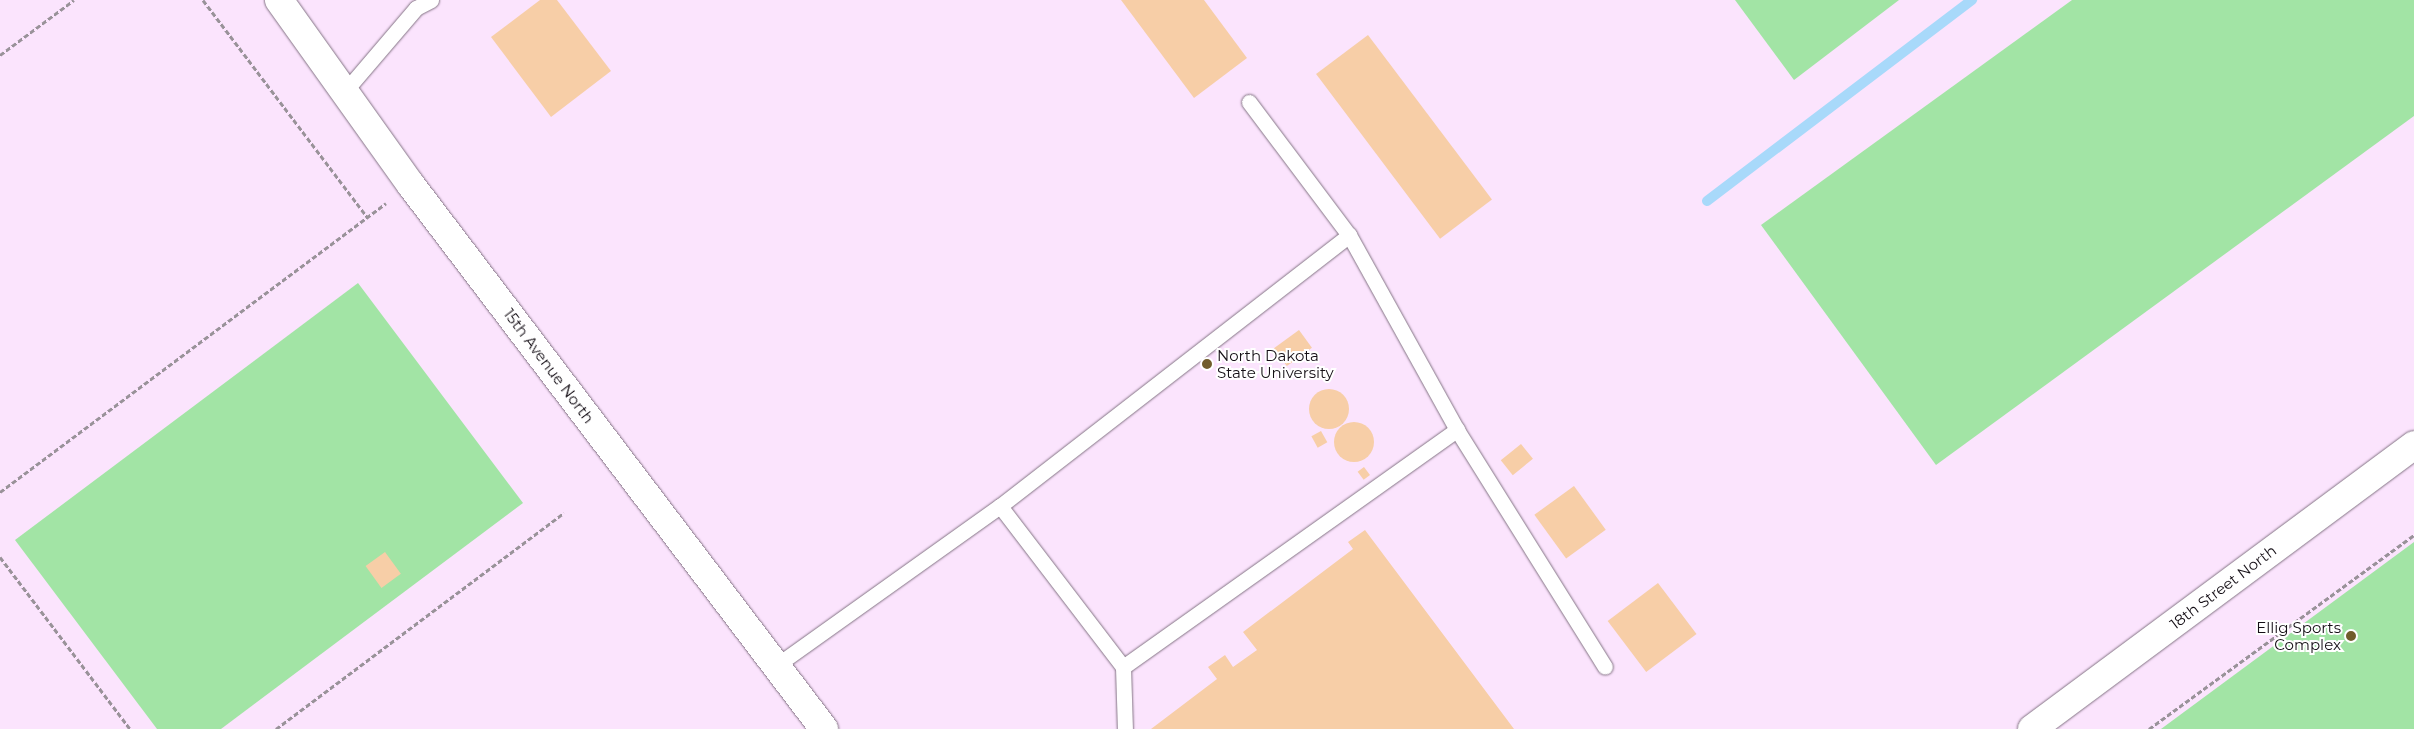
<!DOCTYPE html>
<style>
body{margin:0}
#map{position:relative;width:2414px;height:729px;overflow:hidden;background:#fef6fe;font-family:Montserrat,sans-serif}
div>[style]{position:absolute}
.built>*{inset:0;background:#fbe4fd;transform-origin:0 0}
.green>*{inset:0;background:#a2e4a5}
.stream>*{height:10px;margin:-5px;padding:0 5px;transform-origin:5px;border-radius:5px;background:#a8d9fa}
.building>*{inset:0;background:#f7cea7;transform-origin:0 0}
.round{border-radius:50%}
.path>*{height:3px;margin-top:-1.5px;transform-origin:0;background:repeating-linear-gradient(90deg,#999299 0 5px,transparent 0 7.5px)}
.roads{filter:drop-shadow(0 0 1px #847485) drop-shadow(0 0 1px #847485)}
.lane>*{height:15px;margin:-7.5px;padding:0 7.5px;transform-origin:7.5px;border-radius:7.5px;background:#fff}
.street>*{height:28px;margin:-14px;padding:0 14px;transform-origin:14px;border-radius:14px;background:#fff}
.secondary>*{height:28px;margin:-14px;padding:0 14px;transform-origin:14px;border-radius:14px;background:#fff}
.dots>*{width:14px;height:14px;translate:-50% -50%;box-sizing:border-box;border:2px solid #fff;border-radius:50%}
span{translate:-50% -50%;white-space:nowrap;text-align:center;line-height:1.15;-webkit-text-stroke:4px #fff;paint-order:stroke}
.poi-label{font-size:15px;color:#150f16}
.left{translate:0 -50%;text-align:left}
.right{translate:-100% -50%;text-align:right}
.street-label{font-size:15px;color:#150f16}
</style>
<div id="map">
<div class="built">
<i style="left:0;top:0;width:2414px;height:729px"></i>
</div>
<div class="green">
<i style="clip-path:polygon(1735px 0,1899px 0,1794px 80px)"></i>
<i style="clip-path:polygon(2072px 0,2414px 0,2414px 116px,1936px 465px,1761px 225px)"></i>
<i style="clip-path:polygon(358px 283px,523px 503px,221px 729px,157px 729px,15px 540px)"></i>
<i style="clip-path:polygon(2414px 542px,2414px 729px,2161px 729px)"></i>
</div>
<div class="stream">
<i style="left:1707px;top:201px;width:333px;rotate:-37.2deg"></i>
</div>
<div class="building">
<i style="clip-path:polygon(540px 0,557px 0,611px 71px,551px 117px,491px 37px)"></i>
<i style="clip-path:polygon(1121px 0,1204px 0,1247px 58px,1194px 98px)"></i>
<i style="left:1368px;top:35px;width:206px;height:65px;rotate:53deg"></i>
<i style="left:1299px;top:330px;width:22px;height:31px;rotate:54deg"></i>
<i class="round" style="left:1309px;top:389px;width:40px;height:40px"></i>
<i class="round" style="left:1334px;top:422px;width:40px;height:40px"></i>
<i style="left:1321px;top:431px;width:13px;height:11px;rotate:61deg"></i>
<i style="left:1521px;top:444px;width:19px;height:26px;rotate:51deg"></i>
<i style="left:1364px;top:467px;width:10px;height:8px;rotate:53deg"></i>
<i style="left:1574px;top:486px;width:54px;height:49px;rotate:54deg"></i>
<i style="clip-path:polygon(1365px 530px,1514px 729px,1151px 729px,1217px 679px,1208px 667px,1225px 655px,1233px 667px,1257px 650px,1243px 632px,1353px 549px,1348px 542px)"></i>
<i style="left:385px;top:552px;width:27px;height:24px;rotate:54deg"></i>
<i style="left:1658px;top:583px;width:64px;height:63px;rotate:53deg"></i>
</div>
<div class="path">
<i style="left:203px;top:0;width:272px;rotate:52.9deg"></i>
<i style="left:0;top:55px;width:92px;rotate:-36.6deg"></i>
<i style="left:0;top:492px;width:482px;rotate:-36.8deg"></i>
<i style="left:0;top:557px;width:216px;rotate:52.9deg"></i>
<i style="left:276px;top:729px;width:360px;rotate:-36.9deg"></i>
<i style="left:2149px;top:729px;width:328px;rotate:-36.2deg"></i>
</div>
<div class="roads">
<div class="lane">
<i style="left:346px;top:90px;width:108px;rotate:-49.5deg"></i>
<i style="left:416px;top:8px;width:17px;rotate:-28deg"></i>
<i style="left:1249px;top:102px;width:166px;rotate:53.1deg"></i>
<i style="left:1349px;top:235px;width:223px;rotate:61deg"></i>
<i style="left:1457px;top:430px;width:279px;rotate:58deg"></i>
<i style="left:1000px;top:506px;width:203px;rotate:52.6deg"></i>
<i style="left:1123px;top:667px;width:62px;rotate:88.2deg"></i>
<i style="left:777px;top:665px;width:274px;rotate:-35.5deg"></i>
<i style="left:1000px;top:506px;width:442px;rotate:-37.8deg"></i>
<i style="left:1123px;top:667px;width:410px;rotate:-35.4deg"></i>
</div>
<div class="street">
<i style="left:279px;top:0;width:227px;rotate:54.5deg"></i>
<i style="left:411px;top:185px;width:683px;rotate:52.79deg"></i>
</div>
<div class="secondary">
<i style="left:2032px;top:729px;width:476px;rotate:-36.6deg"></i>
</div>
</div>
<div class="dots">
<i style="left:1207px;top:364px;background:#715c2b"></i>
<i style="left:2351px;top:636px;background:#715c2b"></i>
</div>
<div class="poi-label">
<span class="left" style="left:1217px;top:364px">North Dakota<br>State University</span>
<span class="right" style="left:2341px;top:636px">Ellig Sports<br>Complex</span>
</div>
<div class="street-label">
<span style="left:549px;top:366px;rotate:53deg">15th Avenue North</span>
<span style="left:2223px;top:587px;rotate:-37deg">18th Street North</span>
</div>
</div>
